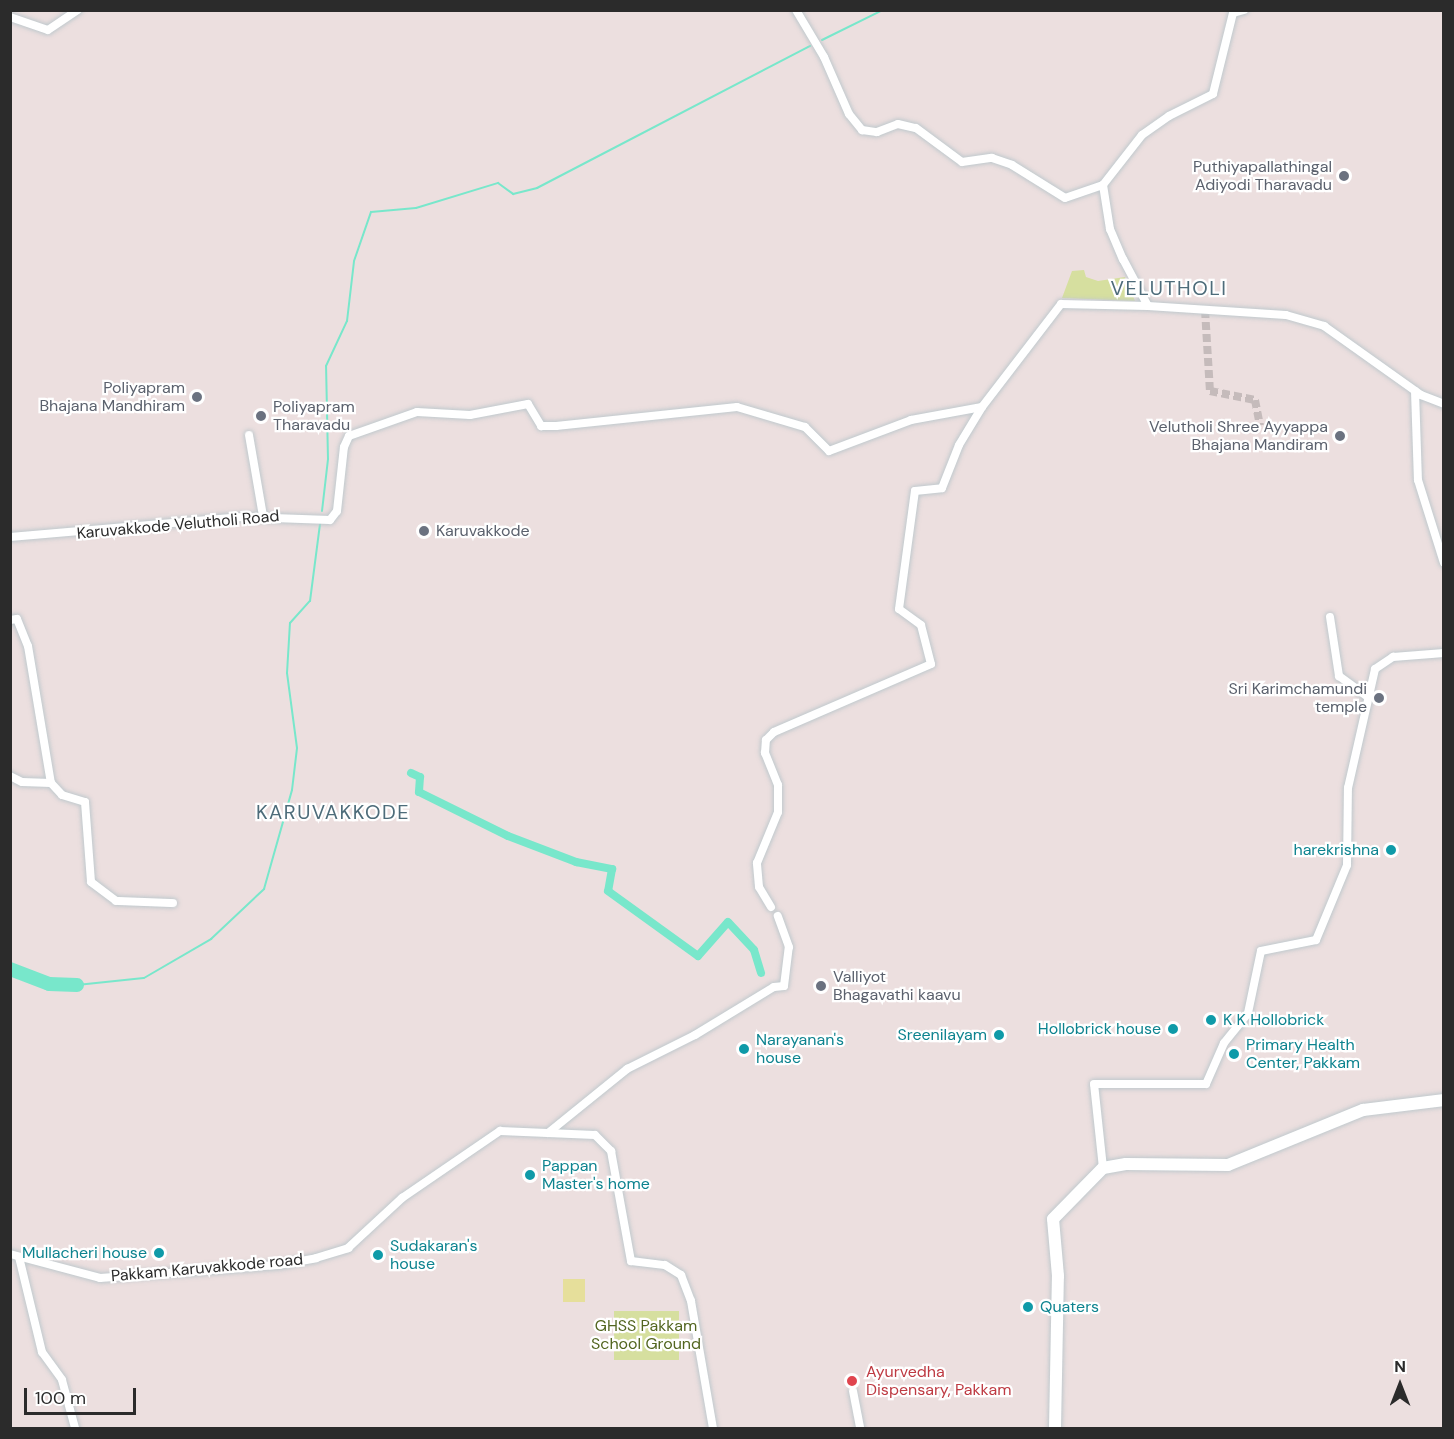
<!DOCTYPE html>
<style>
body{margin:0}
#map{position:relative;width:1454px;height:1439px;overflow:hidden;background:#ecdfdf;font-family:"DM Sans",sans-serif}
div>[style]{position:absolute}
.green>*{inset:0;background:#d6df9f;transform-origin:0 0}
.pitch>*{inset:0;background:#e6df9b;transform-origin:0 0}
.stream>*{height:2px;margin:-1px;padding:0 1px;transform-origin:1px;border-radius:1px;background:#78e7cb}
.canal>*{height:8px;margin:-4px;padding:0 4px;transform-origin:4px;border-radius:4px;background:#78e7cb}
.river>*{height:14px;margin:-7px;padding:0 7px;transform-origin:7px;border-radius:7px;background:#78e7cb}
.street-tunnel>*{height:8px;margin-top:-4px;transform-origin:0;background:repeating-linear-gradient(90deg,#c5bbbb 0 8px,transparent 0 12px)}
.roads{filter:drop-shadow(0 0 2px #c0c9cd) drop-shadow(0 0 2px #c0c9cd)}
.street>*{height:8px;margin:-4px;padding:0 4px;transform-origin:4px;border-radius:4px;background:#fff}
.secondary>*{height:12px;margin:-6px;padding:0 6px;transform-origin:6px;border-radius:6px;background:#fff}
.dots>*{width:16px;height:16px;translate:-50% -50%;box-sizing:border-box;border:3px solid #fff;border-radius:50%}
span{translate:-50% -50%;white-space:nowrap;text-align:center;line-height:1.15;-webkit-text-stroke:4.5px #fff;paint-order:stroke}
.worship-label{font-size:16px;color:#5b616d}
.right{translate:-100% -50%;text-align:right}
.left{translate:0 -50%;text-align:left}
.street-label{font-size:16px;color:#2b2b2b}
.culture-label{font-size:16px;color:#0d838f}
.park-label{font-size:16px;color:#52651f}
.health-label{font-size:16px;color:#be3a42}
.quarter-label{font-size:20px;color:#4e6c7a;letter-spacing:1.5px}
.frame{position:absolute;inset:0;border:12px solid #2b2b2b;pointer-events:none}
.north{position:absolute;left:1370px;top:1355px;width:60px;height:60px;-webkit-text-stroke:4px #fff;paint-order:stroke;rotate:0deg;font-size:16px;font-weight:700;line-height:24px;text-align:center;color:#2b2b2b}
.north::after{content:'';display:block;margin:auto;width:21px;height:27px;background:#2b2b2b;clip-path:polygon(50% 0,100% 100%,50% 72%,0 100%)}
.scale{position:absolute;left:24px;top:1388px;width:112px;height:27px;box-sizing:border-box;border:3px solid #2b2b2b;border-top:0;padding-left:8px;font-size:18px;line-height:21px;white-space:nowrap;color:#2b2b2b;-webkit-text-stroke:4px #fff;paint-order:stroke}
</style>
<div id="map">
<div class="green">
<i style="clip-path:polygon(1084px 270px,1086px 277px,1098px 281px,1125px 277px,1135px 301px,1062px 298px,1072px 271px)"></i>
<i style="left:614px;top:1311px;width:65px;height:49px"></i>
</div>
<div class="pitch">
<i style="left:563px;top:1279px;width:22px;height:23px"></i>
</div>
<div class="stream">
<i style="left:822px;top:40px;width:68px;rotate:-26.2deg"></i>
<i style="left:322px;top:511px;width:52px;rotate:-83.4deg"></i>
<i style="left:328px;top:459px;width:93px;rotate:-91.2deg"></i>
<i style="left:326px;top:366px;width:50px;rotate:-65deg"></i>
<i style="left:347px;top:321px;width:60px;rotate:-83.3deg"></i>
<i style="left:354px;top:261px;width:52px;rotate:-70.9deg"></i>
<i style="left:371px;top:212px;width:45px;rotate:-5.1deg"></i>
<i style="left:416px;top:208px;width:86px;rotate:-17deg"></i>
<i style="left:498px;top:183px;width:19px;rotate:36deg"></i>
<i style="left:513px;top:194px;width:25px;rotate:-14deg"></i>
<i style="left:537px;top:188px;width:308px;rotate:-27.5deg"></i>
<i style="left:77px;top:985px;width:67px;rotate:-6deg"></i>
<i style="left:144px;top:978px;width:78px;rotate:-30.2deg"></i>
<i style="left:211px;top:939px;width:73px;rotate:-43.3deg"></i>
<i style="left:264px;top:889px;width:103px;rotate:-74.2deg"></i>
<i style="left:292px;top:790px;width:42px;rotate:-83.2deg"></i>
<i style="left:297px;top:748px;width:76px;rotate:-97.6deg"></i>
<i style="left:287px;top:673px;width:50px;rotate:-86.6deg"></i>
<i style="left:290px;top:623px;width:30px;rotate:-48deg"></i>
<i style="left:310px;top:601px;width:78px;rotate:-82.6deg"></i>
</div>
<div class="canal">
<i style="left:411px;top:773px;width:10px;rotate:24deg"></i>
<i style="left:420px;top:777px;width:15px;rotate:94deg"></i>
<i style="left:419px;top:792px;width:99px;rotate:26.3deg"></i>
<i style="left:508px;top:836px;width:73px;rotate:20.9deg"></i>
<i style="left:576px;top:862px;width:37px;rotate:11deg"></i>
<i style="left:612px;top:869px;width:22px;rotate:100deg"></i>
<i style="left:608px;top:891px;width:111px;rotate:35.8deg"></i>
<i style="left:698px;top:956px;width:45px;rotate:-48.6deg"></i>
<i style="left:728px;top:922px;width:38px;rotate:47deg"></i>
<i style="left:754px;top:950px;width:24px;rotate:73deg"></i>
</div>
<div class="river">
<i style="left:10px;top:969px;width:42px;rotate:21deg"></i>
<i style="left:49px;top:984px;width:28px;rotate:2deg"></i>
</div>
<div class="street-tunnel">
<i style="left:1205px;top:310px;width:81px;rotate:86.5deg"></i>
<i style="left:1210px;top:391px;width:46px;rotate:11.3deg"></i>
<i style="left:1255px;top:400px;width:26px;rotate:79deg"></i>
</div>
<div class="roads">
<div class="street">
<i style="left:796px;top:10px;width:55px;rotate:59.2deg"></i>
<i style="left:824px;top:57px;width:62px;rotate:66.3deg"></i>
<i style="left:849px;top:114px;width:21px;rotate:51deg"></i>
<i style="left:862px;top:130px;width:15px;rotate:8deg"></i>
<i style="left:877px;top:132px;width:22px;rotate:-21deg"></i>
<i style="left:898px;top:124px;width:18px;rotate:13deg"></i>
<i style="left:916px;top:128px;width:57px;rotate:36.5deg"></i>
<i style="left:962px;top:162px;width:30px;rotate:-8deg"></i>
<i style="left:992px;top:158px;width:21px;rotate:19deg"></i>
<i style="left:1012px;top:165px;width:62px;rotate:31.9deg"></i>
<i style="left:1065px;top:198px;width:40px;rotate:-18.9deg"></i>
<i style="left:1244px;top:10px;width:11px;rotate:165deg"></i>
<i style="left:1233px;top:13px;width:83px;rotate:103.9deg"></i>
<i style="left:1213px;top:94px;width:49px;rotate:153.4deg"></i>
<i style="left:1169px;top:116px;width:33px;rotate:145deg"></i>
<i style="left:1142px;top:135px;width:63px;rotate:128deg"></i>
<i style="left:1103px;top:185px;width:45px;rotate:81deg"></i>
<i style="left:1110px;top:229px;width:33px;rotate:67deg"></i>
<i style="left:1123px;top:259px;width:53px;rotate:62deg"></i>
<i style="left:1148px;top:306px;width:138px;rotate:3.7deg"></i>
<i style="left:1286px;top:315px;width:40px;rotate:16deg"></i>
<i style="left:1324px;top:326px;width:119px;rotate:35.4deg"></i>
<i style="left:1421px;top:395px;width:25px;rotate:21deg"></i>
<i style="left:10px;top:17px;width:40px;rotate:18.9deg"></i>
<i style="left:48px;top:30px;width:36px;rotate:-34deg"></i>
<i style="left:1415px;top:391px;width:89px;rotate:88.1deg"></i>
<i style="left:1418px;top:480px;width:87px;rotate:72.6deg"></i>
<i style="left:249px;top:435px;width:82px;rotate:80.2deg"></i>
<i style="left:10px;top:537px;width:236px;rotate:-4.9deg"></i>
<i style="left:245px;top:517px;width:85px;rotate:2deg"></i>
<i style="left:330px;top:520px;width:11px;rotate:-52deg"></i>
<i style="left:337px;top:511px;width:64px;rotate:-83.8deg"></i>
<i style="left:344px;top:447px;width:12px;rotate:-66deg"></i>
<i style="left:349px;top:436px;width:72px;rotate:-19.4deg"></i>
<i style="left:417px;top:412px;width:53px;rotate:3.2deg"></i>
<i style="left:470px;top:415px;width:59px;rotate:-10.7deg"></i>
<i style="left:528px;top:404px;width:26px;rotate:59deg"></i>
<i style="left:541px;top:426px;width:15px"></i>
<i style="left:556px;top:426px;width:182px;rotate:-6deg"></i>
<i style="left:737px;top:407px;width:71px;rotate:16.4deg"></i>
<i style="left:805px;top:427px;width:34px;rotate:45deg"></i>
<i style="left:829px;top:451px;width:88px;rotate:-20.7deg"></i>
<i style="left:911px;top:420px;width:72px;rotate:-10.4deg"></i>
<i style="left:1330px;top:617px;width:60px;rotate:81.3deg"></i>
<i style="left:1339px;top:676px;width:37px;rotate:36deg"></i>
<i style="left:10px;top:620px;width:7px;rotate:-8deg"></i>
<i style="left:17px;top:619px;width:29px;rotate:68deg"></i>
<i style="left:28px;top:646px;width:139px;rotate:80.5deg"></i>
<i style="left:51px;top:783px;width:16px;rotate:47deg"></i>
<i style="left:62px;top:795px;width:24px;rotate:17deg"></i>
<i style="left:85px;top:802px;width:80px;rotate:85.7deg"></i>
<i style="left:91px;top:882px;width:31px;rotate:37deg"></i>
<i style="left:116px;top:901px;width:57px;rotate:2deg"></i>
<i style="left:10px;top:776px;width:13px;rotate:27deg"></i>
<i style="left:22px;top:782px;width:29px;rotate:2deg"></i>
<i style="left:771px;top:907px;width:23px;rotate:-121deg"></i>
<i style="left:759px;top:887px;width:24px;rotate:-95deg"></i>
<i style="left:757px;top:863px;width:55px;rotate:-67.6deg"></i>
<i style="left:778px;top:812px;width:27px;rotate:-90deg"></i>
<i style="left:778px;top:785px;width:35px;rotate:-112deg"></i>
<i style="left:765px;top:753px;width:13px;rotate:-86deg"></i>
<i style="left:766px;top:740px;width:11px;rotate:-45deg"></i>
<i style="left:774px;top:732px;width:171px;rotate:-23.4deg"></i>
<i style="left:931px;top:664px;width:40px;rotate:-104.4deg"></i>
<i style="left:921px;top:625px;width:27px;rotate:-144deg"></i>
<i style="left:899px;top:609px;width:119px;rotate:-82.3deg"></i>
<i style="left:915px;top:491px;width:27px;rotate:-6deg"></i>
<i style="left:942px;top:488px;width:46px;rotate:-68.4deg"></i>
<i style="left:959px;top:445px;width:44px;rotate:-58.8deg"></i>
<i style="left:982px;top:407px;width:130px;rotate:-52.5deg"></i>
<i style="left:1061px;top:304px;width:87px;rotate:1.3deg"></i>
<i style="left:548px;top:1133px;width:102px;rotate:-39deg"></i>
<i style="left:627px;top:1069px;width:76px;rotate:-26.6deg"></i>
<i style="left:695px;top:1035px;width:92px;rotate:-31.3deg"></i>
<i style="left:774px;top:987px;width:10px;rotate:-6deg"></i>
<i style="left:784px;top:986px;width:39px;rotate:-83deg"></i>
<i style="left:789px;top:947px;width:33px;rotate:-110deg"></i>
<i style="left:1103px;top:1168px;width:84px;rotate:-96.1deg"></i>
<i style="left:1094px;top:1084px;width:112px"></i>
<i style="left:1206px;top:1084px;width:45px;rotate:-66.3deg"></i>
<i style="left:1224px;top:1043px;width:38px;rotate:-51deg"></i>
<i style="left:1248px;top:1013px;width:63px;rotate:-78.2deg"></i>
<i style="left:1261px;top:951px;width:56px;rotate:-11.3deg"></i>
<i style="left:1316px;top:940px;width:81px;rotate:-67.5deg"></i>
<i style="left:1347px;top:865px;width:77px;rotate:-89.3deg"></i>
<i style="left:1348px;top:788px;width:122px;rotate:-77.2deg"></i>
<i style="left:1375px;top:669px;width:22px;rotate:-34deg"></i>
<i style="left:1393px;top:657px;width:51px;rotate:-4.5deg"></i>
<i style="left:10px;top:1254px;width:93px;rotate:14.9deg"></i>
<i style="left:100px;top:1278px;width:178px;rotate:-4.2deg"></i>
<i style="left:278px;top:1265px;width:39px;rotate:-10deg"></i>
<i style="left:316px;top:1258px;width:34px;rotate:-17deg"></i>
<i style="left:348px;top:1248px;width:74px;rotate:-42.8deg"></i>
<i style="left:402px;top:1198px;width:119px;rotate:-34.4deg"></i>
<i style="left:500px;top:1131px;width:95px;rotate:2.4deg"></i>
<i style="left:595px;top:1135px;width:23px;rotate:45deg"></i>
<i style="left:611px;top:1151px;width:112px;rotate:79.7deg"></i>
<i style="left:631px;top:1261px;width:34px;rotate:7deg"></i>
<i style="left:665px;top:1265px;width:19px;rotate:32deg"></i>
<i style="left:681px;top:1275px;width:28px;rotate:69deg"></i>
<i style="left:691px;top:1301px;width:129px;rotate:80.2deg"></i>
<i style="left:19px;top:1257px;width:98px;rotate:76.4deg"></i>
<i style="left:42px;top:1352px;width:34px;rotate:54deg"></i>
<i style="left:62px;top:1380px;width:50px;rotate:74.8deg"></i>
<i style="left:853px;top:1391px;width:38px;rotate:79deg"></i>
</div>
<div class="secondary">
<i style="left:1055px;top:1428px;width:152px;rotate:-88.9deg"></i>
<i style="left:1058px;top:1276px;width:57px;rotate:-95deg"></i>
<i style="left:1053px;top:1219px;width:71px;rotate:-45.6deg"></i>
<i style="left:1103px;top:1168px;width:23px;rotate:-10deg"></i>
<i style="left:1126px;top:1164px;width:102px;rotate:0.6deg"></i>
<i style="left:1228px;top:1165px;width:146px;rotate:-22.2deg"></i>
<i style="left:1363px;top:1110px;width:82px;rotate:-7deg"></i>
</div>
</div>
<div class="dots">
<i style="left:1344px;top:176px;background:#6b7280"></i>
<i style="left:197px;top:397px;background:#6b7280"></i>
<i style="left:261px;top:416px;background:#6b7280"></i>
<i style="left:1340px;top:436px;background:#6b7280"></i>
<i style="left:424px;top:531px;background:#6b7280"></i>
<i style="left:1379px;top:698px;background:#6b7280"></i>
<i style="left:1391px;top:850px;background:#0f9aa8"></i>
<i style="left:821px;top:986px;background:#6b7280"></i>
<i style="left:1211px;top:1020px;background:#0f9aa8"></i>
<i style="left:1173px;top:1029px;background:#0f9aa8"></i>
<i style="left:999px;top:1035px;background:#0f9aa8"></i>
<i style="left:744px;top:1049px;background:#0f9aa8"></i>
<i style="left:1234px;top:1054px;background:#0f9aa8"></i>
<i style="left:530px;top:1175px;background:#0f9aa8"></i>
<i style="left:159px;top:1253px;background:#0f9aa8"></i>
<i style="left:378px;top:1255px;background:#0f9aa8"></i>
<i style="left:1028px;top:1307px;background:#0f9aa8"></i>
<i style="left:852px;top:1381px;background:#e0444e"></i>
</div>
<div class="worship-label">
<span class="right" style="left:1332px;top:176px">Puthiyapallathingal<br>Adiyodi Tharavadu</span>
<span class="right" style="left:185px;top:397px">Poliyapram<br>Bhajana Mandhiram</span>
<span class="left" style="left:273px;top:416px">Poliyapram<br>Tharavadu</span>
<span class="right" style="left:1328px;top:436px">Velutholi Shree Ayyappa<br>Bhajana Mandiram</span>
<span class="left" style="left:436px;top:531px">Karuvakkode</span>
<span class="right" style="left:1367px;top:698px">Sri Karimchamundi<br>temple</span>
<span class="left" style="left:833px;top:986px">Valliyot<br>Bhagavathi kaavu</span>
</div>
<div class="street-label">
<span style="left:178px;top:525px;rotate:-5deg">Karuvakkode Velutholi Road</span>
<span style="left:207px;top:1268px;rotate:-5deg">Pakkam Karuvakkode road</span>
</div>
<div class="culture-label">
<span class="right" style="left:1379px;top:850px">harekrishna</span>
<span class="left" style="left:1223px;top:1020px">K K Hollobrick</span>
<span class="right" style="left:1161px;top:1029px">Hollobrick house</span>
<span class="right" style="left:987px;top:1035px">Sreenilayam</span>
<span class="left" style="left:756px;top:1049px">Narayanan's<br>house</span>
<span class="left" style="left:1246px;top:1054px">Primary Health<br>Center, Pakkam</span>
<span class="left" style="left:542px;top:1175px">Pappan<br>Master's home</span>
<span class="left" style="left:390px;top:1255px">Sudakaran's<br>house</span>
<span class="right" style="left:147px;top:1253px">Mullacheri house</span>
<span class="left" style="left:1040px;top:1307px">Quaters</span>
</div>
<div class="park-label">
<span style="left:646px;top:1335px">GHSS Pakkam<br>School Ground</span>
</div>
<div class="health-label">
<span class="left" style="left:866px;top:1381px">Ayurvedha<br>Dispensary, Pakkam</span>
</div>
<div class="quarter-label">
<span style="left:1169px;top:288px">VELUTHOLI</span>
<span style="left:333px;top:812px">KARUVAKKODE</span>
</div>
<div class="frame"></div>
<div class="north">N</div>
<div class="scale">100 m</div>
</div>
